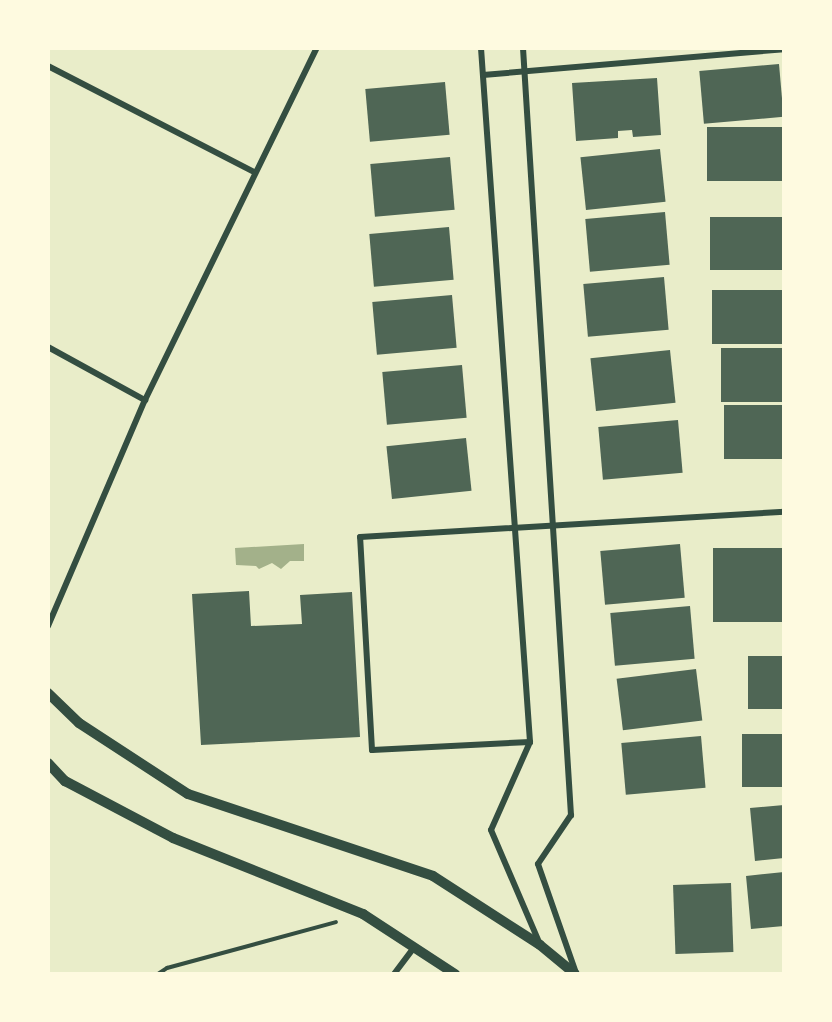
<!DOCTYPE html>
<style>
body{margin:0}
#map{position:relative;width:832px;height:1022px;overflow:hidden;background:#e9edc9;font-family:Merriweather,serif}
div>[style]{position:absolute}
.water>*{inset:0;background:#a3b18a}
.building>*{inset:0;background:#4f6655;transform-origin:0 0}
.path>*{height:4px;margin:-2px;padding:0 2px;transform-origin:2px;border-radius:2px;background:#344e41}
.minor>*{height:6px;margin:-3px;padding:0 3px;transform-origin:3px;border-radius:3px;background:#344e41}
.tertiary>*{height:10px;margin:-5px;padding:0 5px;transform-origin:5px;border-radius:5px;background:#344e41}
span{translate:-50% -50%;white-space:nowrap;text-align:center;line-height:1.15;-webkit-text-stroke:6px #fefae0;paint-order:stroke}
.frame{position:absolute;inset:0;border:50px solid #fefae0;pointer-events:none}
</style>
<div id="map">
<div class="water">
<i style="clip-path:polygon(304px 544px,304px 561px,290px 561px,281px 569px,272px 563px,259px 569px,256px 566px,236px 565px,235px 548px)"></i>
</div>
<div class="building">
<i style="left:779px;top:64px;width:53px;height:80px;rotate:85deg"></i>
<i style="clip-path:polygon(657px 78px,661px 135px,633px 137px,632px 130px,618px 131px,618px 138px,576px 141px,572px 83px)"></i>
<i style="left:445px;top:82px;width:53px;height:80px;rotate:85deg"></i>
<i style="left:784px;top:127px;width:54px;height:77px;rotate:90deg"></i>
<i style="left:660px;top:149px;width:53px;height:80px;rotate:84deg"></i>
<i style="left:450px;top:157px;width:53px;height:80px;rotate:85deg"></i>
<i style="left:665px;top:212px;width:53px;height:80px;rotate:85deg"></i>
<i style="left:784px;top:217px;width:53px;height:74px;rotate:90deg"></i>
<i style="left:449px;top:227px;width:53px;height:80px;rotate:85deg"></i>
<i style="left:664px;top:277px;width:53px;height:81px;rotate:85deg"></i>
<i style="left:784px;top:290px;width:54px;height:72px;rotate:90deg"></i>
<i style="left:452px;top:295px;width:53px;height:80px;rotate:85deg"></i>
<i style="left:784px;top:348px;width:54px;height:63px;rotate:90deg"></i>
<i style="left:670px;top:350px;width:53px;height:80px;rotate:84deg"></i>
<i style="left:462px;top:365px;width:53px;height:80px;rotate:85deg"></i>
<i style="left:784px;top:405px;width:54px;height:60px;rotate:90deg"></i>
<i style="left:678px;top:420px;width:53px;height:80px;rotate:85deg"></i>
<i style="left:466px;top:438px;width:53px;height:80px;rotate:84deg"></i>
<i style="left:680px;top:544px;width:54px;height:80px;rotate:85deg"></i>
<i style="left:784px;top:548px;width:74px;height:71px;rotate:90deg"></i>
<i style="clip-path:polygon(249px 591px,251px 626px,302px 624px,300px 595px,352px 592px,360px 737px,201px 745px,192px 594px)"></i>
<i style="left:690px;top:606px;width:53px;height:80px;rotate:85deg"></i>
<i style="left:784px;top:656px;width:53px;height:36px;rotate:90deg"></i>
<i style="left:696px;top:669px;width:52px;height:80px;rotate:83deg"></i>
<i style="left:784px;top:734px;width:53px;height:42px;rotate:90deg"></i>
<i style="left:701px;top:736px;width:52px;height:80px;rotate:85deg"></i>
<i style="clip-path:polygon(784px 805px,784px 858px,755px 861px,750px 808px)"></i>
<i style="clip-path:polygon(784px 872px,784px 926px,751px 929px,746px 876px)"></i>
<i style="left:731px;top:883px;width:69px;height:58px;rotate:88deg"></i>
</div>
<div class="path">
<i style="left:158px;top:974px;width:11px;rotate:-34deg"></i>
<i style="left:167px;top:968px;width:175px;rotate:-15.2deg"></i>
</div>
<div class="minor">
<i style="left:481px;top:48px;width:696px;rotate:85.96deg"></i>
<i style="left:530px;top:742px;width:96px;rotate:113.9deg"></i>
<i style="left:491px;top:830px;width:122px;rotate:66.8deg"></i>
<i style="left:523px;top:48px;width:769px;rotate:86.42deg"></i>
<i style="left:571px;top:815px;width:59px;rotate:124deg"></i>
<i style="left:538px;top:864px;width:115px;rotate:70.8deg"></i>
<i style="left:48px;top:66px;width:232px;rotate:27.2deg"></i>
<i style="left:483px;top:75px;width:302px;rotate:-4.9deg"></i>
<i style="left:48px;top:347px;width:111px;rotate:28.7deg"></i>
<i style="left:48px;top:626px;width:246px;rotate:-66.8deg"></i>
<i style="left:145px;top:400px;width:392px;rotate:-64deg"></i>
<i style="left:530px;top:742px;width:158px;rotate:177.1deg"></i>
<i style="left:372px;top:750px;width:213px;rotate:-93.2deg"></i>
<i style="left:360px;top:537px;width:425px;rotate:-3.4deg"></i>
<i style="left:394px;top:974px;width:34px;rotate:-53deg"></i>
</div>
<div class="tertiary">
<i style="left:48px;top:693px;width:43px;rotate:44.1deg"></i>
<i style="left:79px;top:723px;width:130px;rotate:33.1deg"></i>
<i style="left:188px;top:794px;width:258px;rotate:18.5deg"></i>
<i style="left:433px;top:876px;width:127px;rotate:32.8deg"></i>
<i style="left:540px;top:945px;width:45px;rotate:39.6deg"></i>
<i style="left:48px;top:763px;width:25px;rotate:47deg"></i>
<i style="left:65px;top:781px;width:122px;rotate:27.8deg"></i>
<i style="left:173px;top:838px;width:205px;rotate:21.8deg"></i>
<i style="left:363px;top:914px;width:110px;rotate:33.1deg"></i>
</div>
<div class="frame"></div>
</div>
